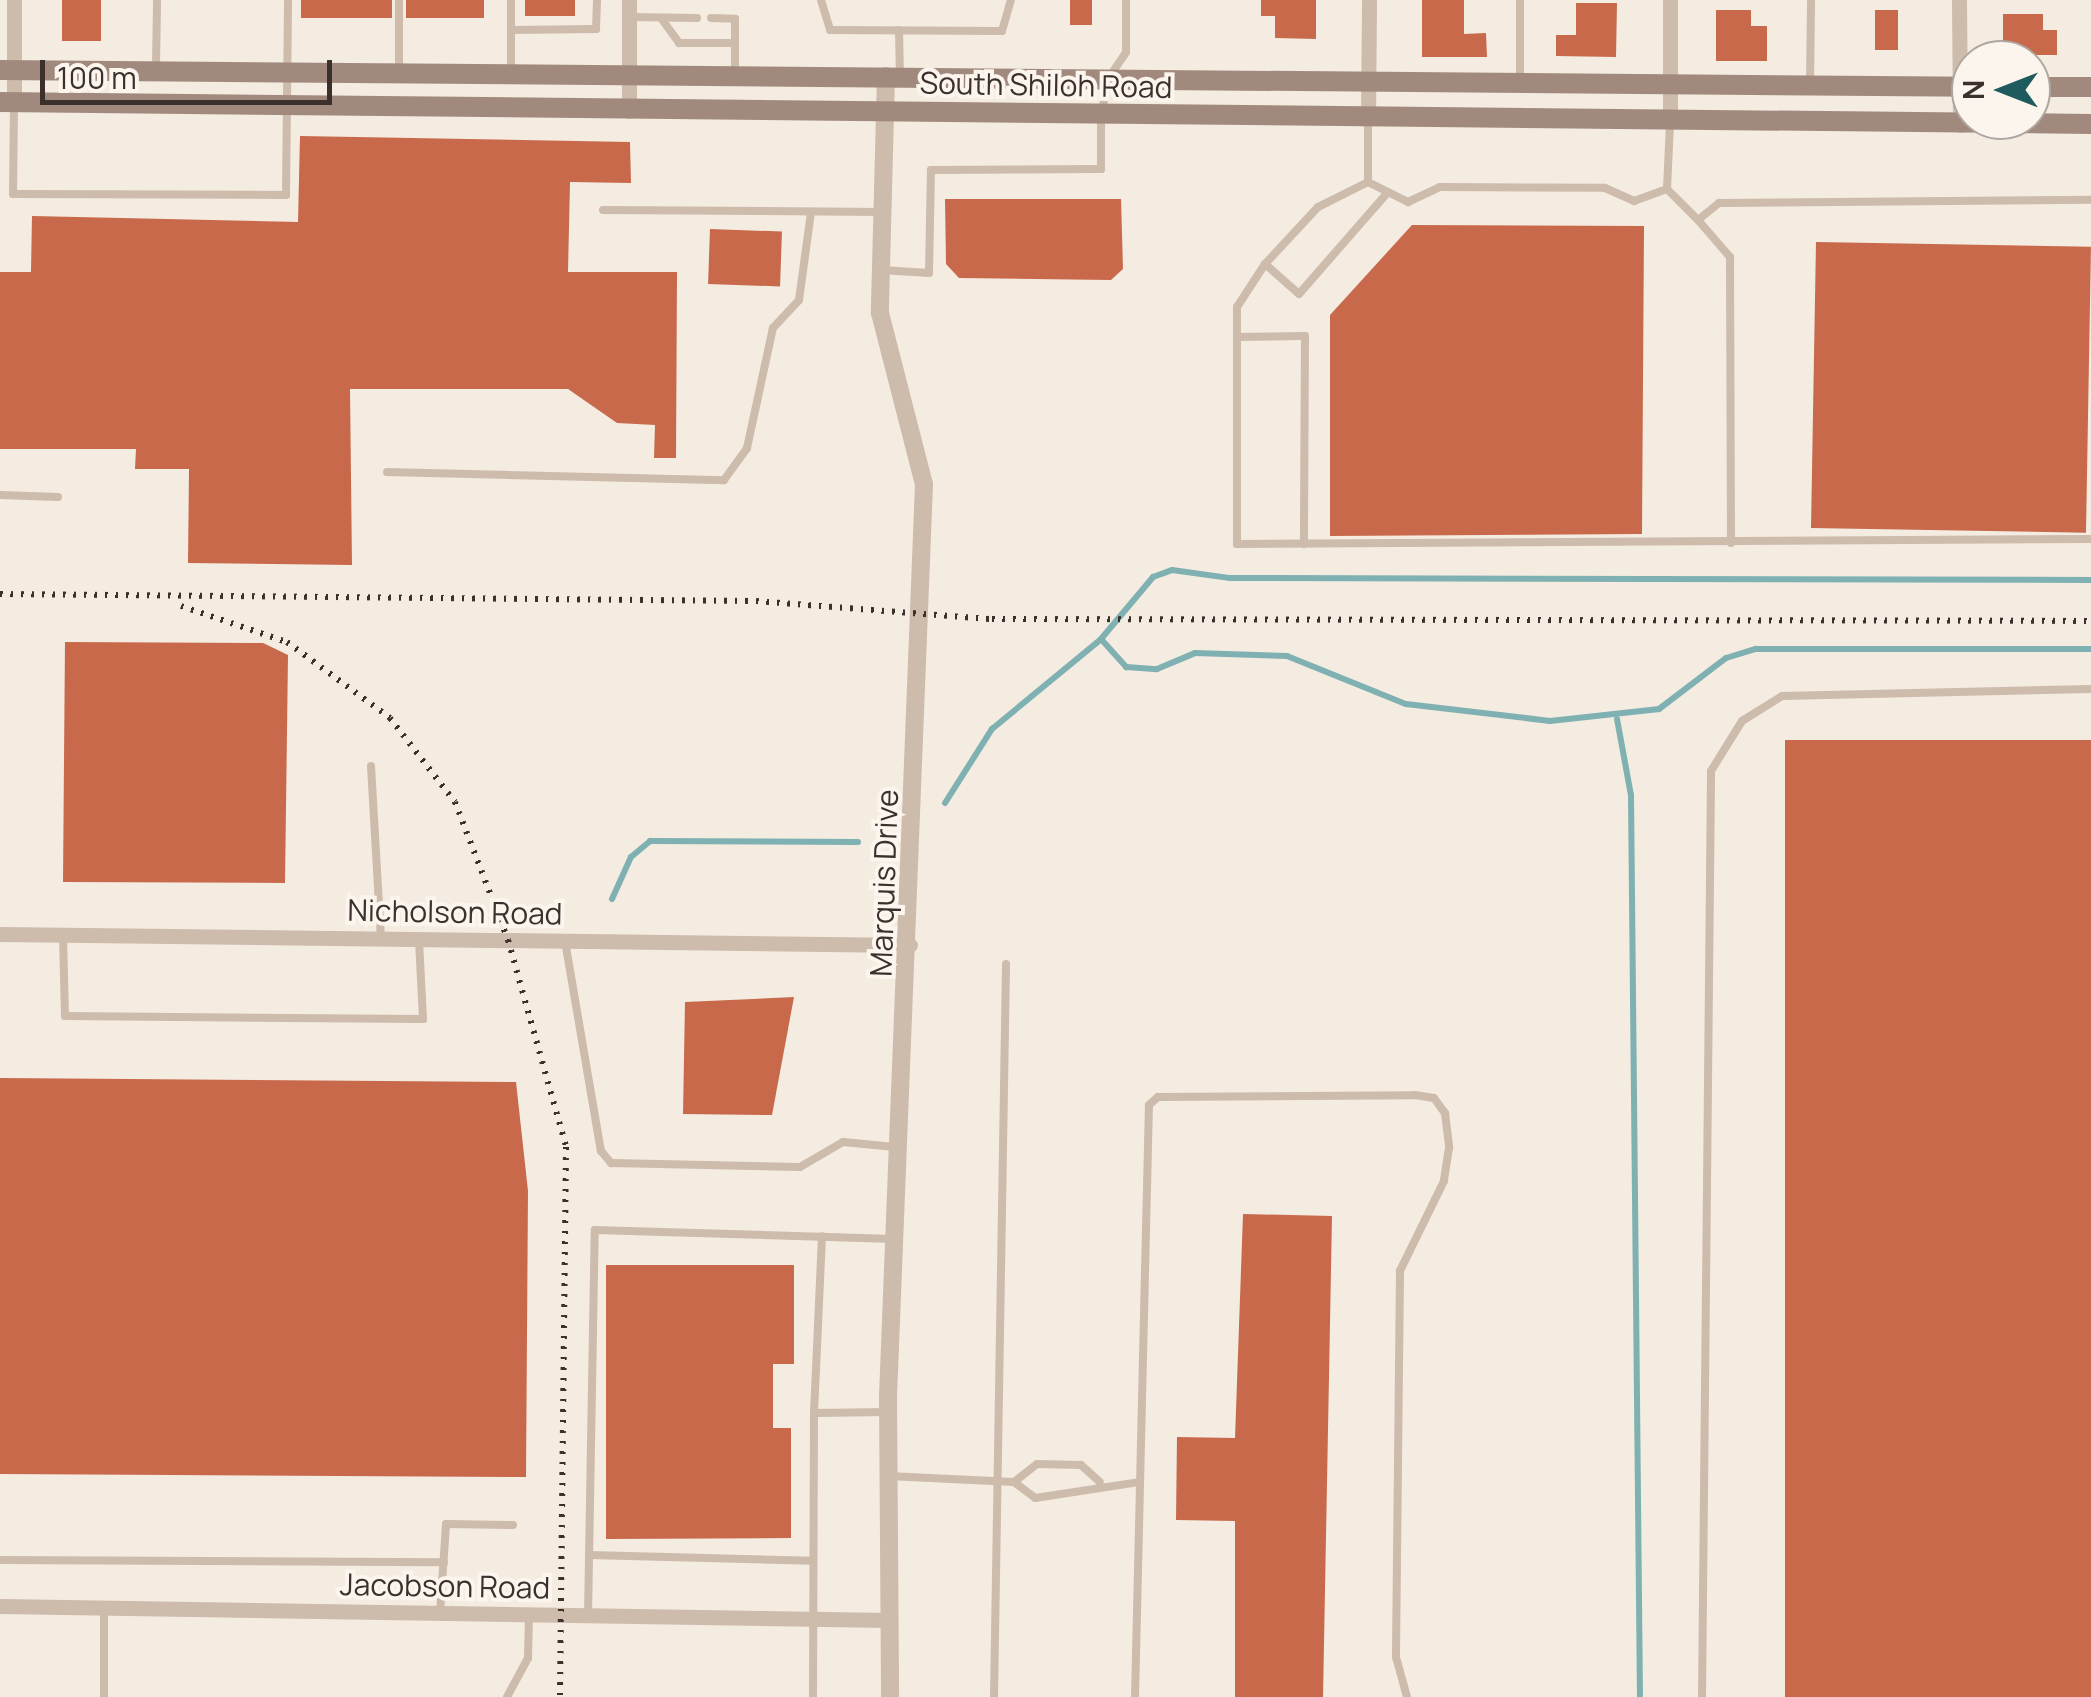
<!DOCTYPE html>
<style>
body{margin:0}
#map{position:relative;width:2091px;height:1697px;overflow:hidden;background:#f4ebe1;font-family:Manrope,sans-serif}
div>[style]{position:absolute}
.stream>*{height:6px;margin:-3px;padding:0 3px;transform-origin:3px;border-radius:3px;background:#7fb0b2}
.building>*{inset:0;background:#c8694b;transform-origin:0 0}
.service>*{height:8px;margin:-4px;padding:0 4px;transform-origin:4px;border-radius:4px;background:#cdbbac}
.minor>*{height:15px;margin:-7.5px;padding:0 7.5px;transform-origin:7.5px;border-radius:7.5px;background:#cdbbac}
.tertiary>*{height:18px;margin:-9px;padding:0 9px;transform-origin:9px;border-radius:9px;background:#cdbbac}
.secondary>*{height:20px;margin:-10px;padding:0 10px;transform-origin:10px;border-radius:10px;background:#a18a7d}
.rail>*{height:6px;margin-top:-3px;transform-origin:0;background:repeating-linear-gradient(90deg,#3b302b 0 2.5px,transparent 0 10.5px)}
span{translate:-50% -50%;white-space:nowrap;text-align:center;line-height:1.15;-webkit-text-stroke:8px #fbf5ee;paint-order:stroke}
.street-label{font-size:30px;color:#3b302b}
.north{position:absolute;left:1951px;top:40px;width:100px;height:100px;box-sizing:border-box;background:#fbf5ee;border:2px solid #aea6a0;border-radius:50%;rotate:270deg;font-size:28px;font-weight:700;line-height:40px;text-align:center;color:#3b302b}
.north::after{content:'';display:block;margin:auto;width:35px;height:45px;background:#1f5a5e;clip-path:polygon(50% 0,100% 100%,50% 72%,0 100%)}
.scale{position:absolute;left:40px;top:60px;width:292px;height:45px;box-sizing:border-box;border:5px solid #3b302b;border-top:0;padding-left:12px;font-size:30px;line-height:35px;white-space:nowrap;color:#3b302b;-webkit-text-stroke:8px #fbf5ee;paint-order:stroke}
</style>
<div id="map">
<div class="stream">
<i style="left:1101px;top:639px;width:38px;rotate:48deg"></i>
<i style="left:1126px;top:667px;width:31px;rotate:4deg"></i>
<i style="left:1157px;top:669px;width:41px;rotate:-22.8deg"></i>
<i style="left:1195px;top:653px;width:92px;rotate:1.9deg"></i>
<i style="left:1287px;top:656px;width:128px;rotate:22deg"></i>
<i style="left:1406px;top:704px;width:145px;rotate:6.7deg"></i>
<i style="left:1550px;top:721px;width:110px;rotate:-6.3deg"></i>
<i style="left:1659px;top:709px;width:84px;rotate:-37.3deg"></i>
<i style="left:1726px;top:658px;width:31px;rotate:-17deg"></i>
<i style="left:1756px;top:649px;width:335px"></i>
<i style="left:1617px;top:719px;width:77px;rotate:79.6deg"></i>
<i style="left:1631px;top:795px;width:902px;rotate:89.43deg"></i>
<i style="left:945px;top:803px;width:88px;rotate:-57.6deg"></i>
<i style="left:992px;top:729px;width:141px;rotate:-39.5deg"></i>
<i style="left:1101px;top:639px;width:81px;rotate:-50deg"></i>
<i style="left:1153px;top:577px;width:20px;rotate:-20deg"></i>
<i style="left:1172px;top:570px;width:59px;rotate:7.9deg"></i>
<i style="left:1230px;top:578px;width:861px;rotate:0.13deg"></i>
<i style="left:612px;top:899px;width:46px;rotate:-65.7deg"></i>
<i style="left:631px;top:857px;width:25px;rotate:-40deg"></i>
<i style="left:650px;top:841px;width:208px;rotate:0.3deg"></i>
</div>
<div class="building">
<i style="left:62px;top:0;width:39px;height:41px"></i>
<i style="left:301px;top:0;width:91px;height:18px"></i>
<i style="left:406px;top:0;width:78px;height:18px"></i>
<i style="left:525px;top:0;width:50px;height:16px"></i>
<i style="left:1070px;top:0;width:22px;height:25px"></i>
<i style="clip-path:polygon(1261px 0,1316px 0,1316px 39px,1275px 38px,1275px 16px,1261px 16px)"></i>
<i style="clip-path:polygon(1422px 0,1464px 0,1464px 34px,1486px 33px,1487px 57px,1422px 57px)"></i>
<i style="clip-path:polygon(1576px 3px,1617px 3px,1616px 57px,1556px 56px,1556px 35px,1576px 35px)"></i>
<i style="clip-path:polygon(1716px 10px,1751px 10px,1751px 26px,1767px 26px,1767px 61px,1716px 61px)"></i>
<i style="left:1875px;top:10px;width:23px;height:40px"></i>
<i style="clip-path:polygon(2003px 14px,2043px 14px,2043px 30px,2057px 30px,2057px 55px,2003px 55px)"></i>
<i style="clip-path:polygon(300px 136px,630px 142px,631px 183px,570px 182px,568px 272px,677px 272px,676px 458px,654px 458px,655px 425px,617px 423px,568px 389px,350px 389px,352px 565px,188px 563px,189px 469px,135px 469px,136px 449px,0 449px,0 272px,31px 272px,32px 216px,298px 222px)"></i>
<i style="clip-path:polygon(945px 199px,1121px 199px,1123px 269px,1111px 280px,959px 278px,946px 264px)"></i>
<i style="clip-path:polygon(1412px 225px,1644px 226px,1642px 534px,1330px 536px,1330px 315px)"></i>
<i style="left:710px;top:229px;width:72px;height:55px;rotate:2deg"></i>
<i style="left:1816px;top:242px;width:275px;height:286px;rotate:1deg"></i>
<i style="clip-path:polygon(65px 642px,263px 643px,288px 655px,285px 883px,63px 882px)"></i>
<i style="left:1785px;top:740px;width:306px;height:957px"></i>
<i style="clip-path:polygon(794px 997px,772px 1115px,683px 1114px,685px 1002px)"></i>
<i style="clip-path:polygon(0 1078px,516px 1082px,528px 1191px,526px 1477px,0 1474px)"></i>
<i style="clip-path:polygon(1243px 1214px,1332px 1216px,1323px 1697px,1235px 1697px,1235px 1521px,1176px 1520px,1177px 1437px,1235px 1438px)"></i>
<i style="clip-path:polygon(606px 1265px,794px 1265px,794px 1364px,773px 1364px,773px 1428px,791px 1428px,791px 1538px,606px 1539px)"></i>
</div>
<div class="service">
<i style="left:821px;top:0;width:31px;rotate:73deg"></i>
<i style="left:830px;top:30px;width:172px;rotate:0.3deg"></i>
<i style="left:1002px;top:31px;width:32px;rotate:-74deg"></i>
<i style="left:1520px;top:0;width:83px;rotate:90deg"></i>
<i style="left:629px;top:17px;width:68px;rotate:0.8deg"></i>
<i style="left:661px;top:18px;width:31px;rotate:54deg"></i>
<i style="left:679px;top:43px;width:56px"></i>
<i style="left:711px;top:18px;width:24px;rotate:2deg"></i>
<i style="left:735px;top:19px;width:56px;rotate:90deg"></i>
<i style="left:511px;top:30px;width:85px;rotate:-0.7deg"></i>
<i style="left:596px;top:29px;width:29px;rotate:-88deg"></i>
<i style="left:899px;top:30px;width:47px;rotate:88.8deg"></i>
<i style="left:156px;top:67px;width:67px;rotate:-89.1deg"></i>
<i style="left:511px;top:70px;width:70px;rotate:-90deg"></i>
<i style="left:399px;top:72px;width:72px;rotate:-90deg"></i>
<i style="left:1810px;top:85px;width:85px;rotate:-89.3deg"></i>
<i style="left:14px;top:102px;width:92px;rotate:90.6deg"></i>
<i style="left:13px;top:194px;width:273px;rotate:0.2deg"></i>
<i style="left:286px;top:195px;width:195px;rotate:-89.4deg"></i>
<i style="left:1368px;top:119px;width:63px;rotate:90deg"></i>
<i style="left:1368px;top:182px;width:45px;rotate:26.6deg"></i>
<i style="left:1408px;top:202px;width:35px;rotate:-25deg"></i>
<i style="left:1440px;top:187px;width:165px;rotate:0.3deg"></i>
<i style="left:1605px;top:188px;width:32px;rotate:24deg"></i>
<i style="left:1634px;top:201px;width:35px;rotate:-20deg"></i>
<i style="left:1667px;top:189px;width:44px;rotate:45deg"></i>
<i style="left:1698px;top:220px;width:27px;rotate:-39deg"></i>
<i style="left:1719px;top:203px;width:372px;rotate:-0.5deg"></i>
<i style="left:1368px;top:182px;width:56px;rotate:153.4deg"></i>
<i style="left:1318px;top:207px;width:78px;rotate:132.9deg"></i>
<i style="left:1265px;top:264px;width:45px;rotate:41.4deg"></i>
<i style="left:1299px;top:294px;width:135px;rotate:-48.9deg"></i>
<i style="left:1667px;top:189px;width:65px;rotate:-87.4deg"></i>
<i style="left:603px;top:210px;width:279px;rotate:0.4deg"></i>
<i style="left:1698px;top:220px;width:49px;rotate:49.1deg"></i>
<i style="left:1730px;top:257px;width:286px;rotate:89.8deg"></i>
<i style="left:1265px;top:264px;width:51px;rotate:123.1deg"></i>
<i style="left:1237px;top:307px;width:237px;rotate:90deg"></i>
<i style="left:1237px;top:544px;width:854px;rotate:-0.34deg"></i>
<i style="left:881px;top:270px;width:48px;rotate:3.6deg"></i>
<i style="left:929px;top:273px;width:103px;rotate:-88.9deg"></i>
<i style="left:931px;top:170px;width:170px;rotate:-0.3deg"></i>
<i style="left:1101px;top:169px;width:53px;rotate:-90deg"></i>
<i style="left:1101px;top:116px;width:38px;rotate:-79deg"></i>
<i style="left:1108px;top:79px;width:32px;rotate:-56deg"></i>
<i style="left:1126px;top:52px;width:52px;rotate:-90deg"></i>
<i style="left:1237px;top:337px;width:68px;rotate:-0.8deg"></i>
<i style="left:1305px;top:336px;width:208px;rotate:90.3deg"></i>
<i style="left:387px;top:472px;width:337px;rotate:1.4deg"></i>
<i style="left:724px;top:480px;width:39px;rotate:-54deg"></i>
<i style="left:747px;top:448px;width:123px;rotate:-77.8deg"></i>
<i style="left:773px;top:328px;width:38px;rotate:-47deg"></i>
<i style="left:799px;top:300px;width:89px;rotate:-82.2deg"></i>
<i style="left:0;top:495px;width:58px;rotate:2deg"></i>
<i style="left:371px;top:766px;width:173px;rotate:86.7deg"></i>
<i style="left:63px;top:935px;width:81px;rotate:88.6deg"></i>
<i style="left:65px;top:1016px;width:358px;rotate:0.5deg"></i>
<i style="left:423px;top:1019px;width:80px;rotate:-92.9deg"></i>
<i style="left:565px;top:941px;width:213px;rotate:80.3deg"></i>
<i style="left:601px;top:1151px;width:16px;rotate:50deg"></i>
<i style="left:611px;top:1163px;width:189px;rotate:1.2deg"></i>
<i style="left:800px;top:1167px;width:50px;rotate:-30.2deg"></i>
<i style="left:843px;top:1142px;width:52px;rotate:5.5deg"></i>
<i style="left:814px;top:1413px;width:177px;rotate:-87.4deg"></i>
<i style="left:888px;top:1476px;width:126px;rotate:2.7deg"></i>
<i style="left:1014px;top:1482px;width:29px;rotate:-38deg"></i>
<i style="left:1037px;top:1464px;width:44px;rotate:1.3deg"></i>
<i style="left:1081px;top:1465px;width:25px;rotate:42deg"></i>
<i style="left:1014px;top:1482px;width:26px;rotate:37deg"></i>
<i style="left:1035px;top:1498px;width:105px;rotate:-8.7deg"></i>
<i style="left:589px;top:1555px;width:223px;rotate:1.5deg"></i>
<i style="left:0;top:1560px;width:444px;rotate:0.3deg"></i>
<i style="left:104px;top:1607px;width:90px;rotate:90deg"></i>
<i style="left:440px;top:1613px;width:89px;rotate:-86.1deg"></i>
<i style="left:446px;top:1524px;width:67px;rotate:0.9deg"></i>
<i style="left:588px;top:1616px;width:386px;rotate:-89deg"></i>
<i style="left:595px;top:1230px;width:300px;rotate:1.7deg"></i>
<i style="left:507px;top:1697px;width:44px;rotate:-61.7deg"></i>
<i style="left:528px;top:1658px;width:43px;rotate:-88.7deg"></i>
<i style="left:813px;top:1697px;width:284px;rotate:-89.8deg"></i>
<i style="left:814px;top:1413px;width:74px;rotate:-0.8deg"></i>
<i style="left:994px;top:1697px;width:733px;rotate:-89.06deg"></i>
<i style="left:1135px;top:1697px;width:592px;rotate:-88.65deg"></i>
<i style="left:1149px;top:1105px;width:12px;rotate:-42deg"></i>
<i style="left:1158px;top:1097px;width:257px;rotate:-0.4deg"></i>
<i style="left:1415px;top:1095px;width:19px;rotate:9deg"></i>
<i style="left:1434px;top:1098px;width:19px;rotate:54deg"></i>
<i style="left:1445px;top:1113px;width:35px;rotate:83deg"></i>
<i style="left:1449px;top:1148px;width:33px;rotate:99deg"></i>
<i style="left:1444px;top:1181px;width:100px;rotate:116.1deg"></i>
<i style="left:1400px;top:1271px;width:386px;rotate:90.6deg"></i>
<i style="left:1396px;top:1657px;width:41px;rotate:74.6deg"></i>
<i style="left:1702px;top:1697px;width:926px;rotate:-89.44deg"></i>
<i style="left:1711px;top:771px;width:59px;rotate:-58.2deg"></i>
<i style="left:1742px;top:721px;width:47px;rotate:-32deg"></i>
<i style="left:1782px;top:696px;width:309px;rotate:-1.3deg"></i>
</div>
<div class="minor">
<i style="left:14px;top:0;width:102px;rotate:90deg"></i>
<i style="left:629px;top:0;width:111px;rotate:90deg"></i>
<i style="left:1670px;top:0;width:122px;rotate:90deg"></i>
<i style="left:1959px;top:0;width:125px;rotate:89.5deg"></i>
<i style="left:1368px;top:119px;width:119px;rotate:-89.5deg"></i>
<i style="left:0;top:934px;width:910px;rotate:0.69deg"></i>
<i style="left:0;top:1606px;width:889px;rotate:0.9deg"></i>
</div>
<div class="tertiary">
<i style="left:886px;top:76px;width:237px;rotate:91.5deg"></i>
<i style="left:880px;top:313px;width:177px;rotate:75.6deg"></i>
<i style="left:924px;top:484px;width:914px;rotate:92.26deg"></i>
<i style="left:888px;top:1397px;width:300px;rotate:89.6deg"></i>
</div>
<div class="secondary">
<i style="left:0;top:70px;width:1971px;rotate:0.49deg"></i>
<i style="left:2031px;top:87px;width:60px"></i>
<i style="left:0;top:102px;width:2091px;rotate:0.6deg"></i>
</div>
<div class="rail">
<i style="left:0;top:594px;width:756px;rotate:0.53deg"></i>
<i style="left:756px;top:601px;width:237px;rotate:4.4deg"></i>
<i style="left:992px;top:619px;width:1099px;rotate:0.1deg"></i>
<i style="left:181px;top:606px;width:112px;rotate:18.8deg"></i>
<i style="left:287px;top:642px;width:128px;rotate:36.4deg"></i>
<i style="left:390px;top:718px;width:106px;rotate:52.3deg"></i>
<i style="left:455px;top:802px;width:148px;rotate:69deg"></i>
<i style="left:508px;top:940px;width:215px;rotate:74.3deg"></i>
<i style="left:566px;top:1147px;width:550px;rotate:90.63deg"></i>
</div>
<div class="street-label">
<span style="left:1046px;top:85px;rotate:1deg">South Shiloh Road</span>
<span style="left:884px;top:883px;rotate:-88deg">Marquis Drive</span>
<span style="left:455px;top:912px;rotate:1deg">Nicholson Road</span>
<span style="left:445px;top:1586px;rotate:1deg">Jacobson Road</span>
</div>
<div class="north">N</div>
<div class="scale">100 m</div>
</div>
